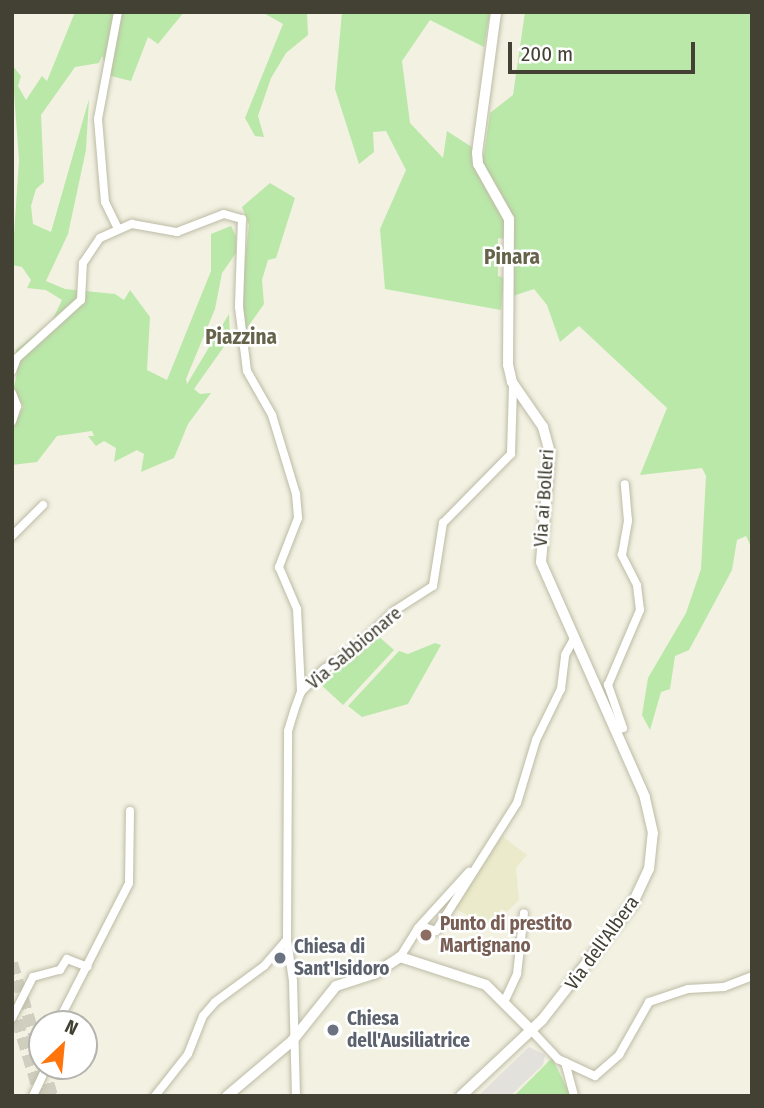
<!DOCTYPE html>
<style>
body{margin:0}
#map{position:relative;width:764px;height:1108px;overflow:hidden;background:#f2f1e2;font-family:"Fira Sans Condensed",sans-serif}
div>[style]{position:absolute}
.education>*{inset:0;background:#ebebcb}
.green>*{inset:0;background:#bae8a9}
.parking>*{inset:0;background:#e2e1db}
.trunk-tunnel>*{height:12px;margin-top:-6px;transform-origin:0;background:repeating-linear-gradient(90deg,#cfcebf 0 12px,transparent 0 18px)}
.roads{filter:drop-shadow(0 0 2px #bdbba5) drop-shadow(0 0 2px #bdbba5)}
.minor>*{height:8px;margin:-4px;padding:0 4px;transform-origin:4px;border-radius:4px;background:#fff}
.tertiary>*{height:10px;margin:-5px;padding:0 5px;transform-origin:5px;border-radius:5px;background:#fff}
.dots>*{width:19px;height:19px;translate:-50% -50%;box-sizing:border-box;border:4px solid #fff;border-radius:50%}
span{translate:-50% -50%;white-space:nowrap;text-align:center;line-height:1.15;-webkit-text-stroke:5px #fff;paint-order:stroke}
.street-label{font-size:19px;color:#434133}
.education-label{font-size:19px;color:#785e54;font-weight:700}
.left{translate:0 -50%;text-align:left}
.worship-label{font-size:19px;color:#5b616d;font-weight:700}
.neighbourhood-label{font-size:21px;color:#66634a;font-weight:700}
.frame{position:absolute;inset:0;border:14px solid #434133;pointer-events:none}
.north{position:absolute;left:28px;top:1010px;width:70px;height:70px;box-sizing:border-box;background:#fff;border:2px solid #b4b3ad;border-radius:50%;rotate:26deg;font-size:19px;font-weight:700;line-height:28px;text-align:center;color:#434133}
.north::after{content:'';display:block;margin:auto;width:24px;height:32px;background:#ff750c;clip-path:polygon(50% 0,100% 100%,50% 72%,0 100%)}
.scale{position:absolute;left:508px;top:42px;width:187px;height:32px;box-sizing:border-box;border:4px solid #434133;border-top:0;padding-left:9px;font-size:21px;line-height:24px;white-space:nowrap;color:#434133;-webkit-text-stroke:5px #fff;paint-order:stroke}
</style>
<div id="map">
<div class="education">
<i style="clip-path:polygon(502px 836px,527px 855px,516px 868px,519px 900px,507px 912px,501px 909px,491px 928px,454px 908px)"></i>
</div>
<div class="green">
<i style="clip-path:polygon(75px 12px,184px 12px,158px 44px,148px 37px,131px 81px,111px 76px,102px 56px,99px 63px,75px 67px,41px 115px,44px 182px,36px 189px,31px 206px,33px 224px,51px 232px,89px 99px,86px 150px,68px 234px,46px 281px,65px 289px,115px 294px,124px 300px,130px 290px,150px 317px,147px 370px,167px 380px,211px 271px,211px 234px,231px 226px,236px 236px,236px 253px,222px 273px,215px 309px,186px 379px,187px 384px,229px 314px,230px 338px,194px 389px,200px 394px,211px 393px,188px 424px,174px 458px,141px 472px,144px 454px,137px 450px,114px 462px,116px 448px,104px 441px,96px 446px,88px 436px,94px 436px,92px 431px,57px 436px,37px 462px,12px 465px,12px 429px,23px 407px,17px 395px,12px 396px,19px 363px,16px 350px,52px 321px,62px 300px,46px 290px,27px 288px,31px 280px,22px 267px,12px 265px,19px 160px,12px 65px,21px 76px,18px 86px,26px 100px,42px 76px,47px 81px)"></i>
<i style="clip-path:polygon(262px 12px,307px 12px,308px 35px,286px 53px,271px 78px,258px 116px,264px 137px,255px 136px,245px 118px,283px 24px)"></i>
<i style="clip-path:polygon(342px 12px,490px 12px,484px 47px,430px 20px,402px 61px,410px 123px,443px 158px,447px 131px,484px 155px,490px 113px,513px 95px,525px 12px,752px 12px,752px 549px,746px 536px,737px 540px,732px 570px,689px 650px,675px 656px,670px 689px,661px 692px,650px 730px,642px 715px,648px 678px,686px 613px,701px 569px,706px 476px,702px 468px,640px 475px,667px 408px,579px 326px,560px 342px,547px 305px,534px 289px,513px 296px,513px 240px,498px 238px,498px 276px,504px 278px,501px 310px,385px 289px,380px 229px,406px 170px,386px 131px,373px 132px,374px 152px,359px 164px,335px 89px)"></i>
<i style="clip-path:polygon(270px 183px,295px 198px,276px 258px,268px 260px,262px 280px,264px 304px,245px 331px,242px 285px,249px 225px,242px 207px)"></i>
<i style="clip-path:polygon(376px 634px,394px 650px,343px 705px,319px 683px,338px 663px,344px 668px)"></i>
<i style="clip-path:polygon(435px 643px,441px 645px,408px 704px,362px 717px,348px 706px,399px 651px,408px 654px)"></i>
<i style="clip-path:polygon(552px 1058px,571px 1096px,514px 1096px)"></i>
</div>
<div class="parking">
<i style="clip-path:polygon(529px 1047px,545px 1055px,543px 1065px,510px 1096px,478px 1096px)"></i>
</div>
<div class="trunk-tunnel">
<i style="left:12px;top:963px;width:102px;rotate:73deg"></i>
<i style="left:12px;top:1003px;width:97px;rotate:73.2deg"></i>
<i style="left:43px;top:1066px;width:31px;rotate:73deg"></i>
</div>
<div class="roads">
<div class="minor">
<i style="left:118px;top:12px;width:109px;rotate:100.6deg"></i>
<i style="left:98px;top:119px;width:83px;rotate:85.2deg"></i>
<i style="left:105px;top:202px;width:30px;rotate:64deg"></i>
<i style="left:12px;top:371px;width:14px;rotate:-69deg"></i>
<i style="left:17px;top:358px;width:86px;rotate:-42.2deg"></i>
<i style="left:81px;top:300px;width:37px;rotate:-87deg"></i>
<i style="left:83px;top:263px;width:30px;rotate:-56deg"></i>
<i style="left:100px;top:238px;width:35px;rotate:-24deg"></i>
<i style="left:132px;top:224px;width:46px;rotate:10.1deg"></i>
<i style="left:177px;top:232px;width:50px;rotate:-21deg"></i>
<i style="left:224px;top:214px;width:19px;rotate:16deg"></i>
<i style="left:242px;top:219px;width:88px;rotate:92deg"></i>
<i style="left:239px;top:307px;width:64px;rotate:82.9deg"></i>
<i style="left:247px;top:371px;width:51px;rotate:60.4deg"></i>
<i style="left:272px;top:415px;width:83px;rotate:73.1deg"></i>
<i style="left:296px;top:494px;width:24px;rotate:85deg"></i>
<i style="left:298px;top:518px;width:53px;rotate:111.2deg"></i>
<i style="left:279px;top:567px;width:46px;rotate:66.8deg"></i>
<i style="left:297px;top:609px;width:83px;rotate:87.2deg"></i>
<i style="left:12px;top:393px;width:14px;rotate:69deg"></i>
<i style="left:17px;top:406px;width:16px;rotate:108deg"></i>
<i style="left:12px;top:536px;width:44px;rotate:-45deg"></i>
<i style="left:617px;top:730px;width:6px;rotate:-18deg"></i>
<i style="left:623px;top:728px;width:46px;rotate:-109.2deg"></i>
<i style="left:608px;top:685px;width:82px;rotate:-66.9deg"></i>
<i style="left:640px;top:610px;width:25px;rotate:-97deg"></i>
<i style="left:637px;top:585px;width:34px;rotate:-117deg"></i>
<i style="left:622px;top:555px;width:35px;rotate:-80deg"></i>
<i style="left:628px;top:521px;width:37px;rotate:-95deg"></i>
<i style="left:421px;top:926px;width:16px;rotate:18deg"></i>
<i style="left:436px;top:931px;width:151px;rotate:-57.7deg"></i>
<i style="left:517px;top:803px;width:66px;rotate:-73.2deg"></i>
<i style="left:536px;top:740px;width:57px;rotate:-63.9deg"></i>
<i style="left:561px;top:689px;width:34px;rotate:-83deg"></i>
<i style="left:565px;top:655px;width:18px;rotate:-61deg"></i>
<i style="left:400px;top:957px;width:34px;rotate:-58deg"></i>
<i style="left:418px;top:928px;width:76px;rotate:-47.7deg"></i>
<i style="left:505px;top:1000px;width:29px;rotate:-65deg"></i>
<i style="left:517px;top:974px;width:61px;rotate:-83.5deg"></i>
<i style="left:12px;top:1018px;width:46px;rotate:-62.9deg"></i>
<i style="left:33px;top:977px;width:28px;rotate:-15deg"></i>
<i style="left:60px;top:970px;width:13px;rotate:-58deg"></i>
<i style="left:67px;top:959px;width:22px;rotate:21deg"></i>
<i style="left:57px;top:1024px;width:158px;rotate:-62.9deg"></i>
<i style="left:129px;top:883px;width:72px;rotate:-89.2deg"></i>
<i style="left:531px;top:1030px;width:40px;rotate:47deg"></i>
<i style="left:558px;top:1059px;width:41px;rotate:24.7deg"></i>
<i style="left:595px;top:1076px;width:32px;rotate:-41deg"></i>
<i style="left:619px;top:1055px;width:61px;rotate:-60.5deg"></i>
<i style="left:649px;top:1002px;width:41px;rotate:-18.4deg"></i>
<i style="left:688px;top:989px;width:36px;rotate:-3deg"></i>
<i style="left:724px;top:987px;width:30px;rotate:-21deg"></i>
<i style="left:565px;top:1062px;width:35px;rotate:75deg"></i>
<i style="left:33px;top:1096px;width:33px;rotate:-65deg"></i>
<i style="left:155px;top:1096px;width:53px;rotate:-51.8deg"></i>
<i style="left:188px;top:1054px;width:41px;rotate:-68.5deg"></i>
<i style="left:203px;top:1016px;width:18px;rotate:-49deg"></i>
<i style="left:215px;top:1002px;width:61px;rotate:-36.3deg"></i>
<i style="left:264px;top:966px;width:35px;rotate:-49deg"></i>
<i style="left:296px;top:1096px;width:115px;rotate:-91.5deg"></i>
<i style="left:293px;top:981px;width:41px;rotate:-98.3deg"></i>
<i style="left:287px;top:940px;width:209px;rotate:-89.7deg"></i>
<i style="left:288px;top:731px;width:21px;rotate:-73deg"></i>
<i style="left:294px;top:711px;width:20px;rotate:-70deg"></i>
<i style="left:301px;top:692px;width:33px;rotate:-45deg"></i>
<i style="left:324px;top:669px;width:31px;rotate:-31deg"></i>
<i style="left:351px;top:653px;width:60px;rotate:-44.3deg"></i>
<i style="left:394px;top:611px;width:46px;rotate:-32.7deg"></i>
<i style="left:433px;top:586px;width:64px;rotate:-81deg"></i>
<i style="left:443px;top:523px;width:97px;rotate:-45.4deg"></i>
<i style="left:511px;top:454px;width:69px;rotate:-88.3deg"></i>
</div>
<div class="tertiary">
<i style="left:227px;top:1096px;width:85px;rotate:-40.2deg"></i>
<i style="left:292px;top:1041px;width:70px;rotate:-51.3deg"></i>
<i style="left:336px;top:986px;width:40px;rotate:-18deg"></i>
<i style="left:374px;top:974px;width:31px;rotate:-33deg"></i>
<i style="left:400px;top:957px;width:90px;rotate:18deg"></i>
<i style="left:486px;top:985px;width:64px;rotate:45deg"></i>
<i style="left:461px;top:1096px;width:111px;rotate:-43.2deg"></i>
<i style="left:542px;top:1020px;width:146px;rotate:-52deg"></i>
<i style="left:632px;top:905px;width:40px;rotate:-65deg"></i>
<i style="left:649px;top:869px;width:36px;rotate:-84deg"></i>
<i style="left:653px;top:833px;width:37px;rotate:-103deg"></i>
<i style="left:645px;top:797px;width:257px;rotate:-113.9deg"></i>
<i style="left:541px;top:562px;width:109px;rotate:-85.3deg"></i>
<i style="left:550px;top:453px;width:27px;rotate:-105deg"></i>
<i style="left:543px;top:427px;width:55px;rotate:-124.6deg"></i>
<i style="left:512px;top:382px;width:17px;rotate:-103deg"></i>
<i style="left:508px;top:365px;width:146px;rotate:-89.6deg"></i>
<i style="left:509px;top:219px;width:63px;rotate:-119.4deg"></i>
<i style="left:478px;top:164px;width:11px;rotate:-95deg"></i>
<i style="left:477px;top:153px;width:142px;rotate:-82.3deg"></i>
</div>
</div>
<div class="dots">
<i style="left:426px;top:935px;background:#8d6e63"></i>
<i style="left:280px;top:958px;background:#6b7280"></i>
<i style="left:333px;top:1030px;background:#6b7280"></i>
</div>
<div class="street-label">
<span style="left:544px;top:498px;rotate:-86deg">Via ai Bolleri</span>
<span style="left:354px;top:648px;rotate:-40deg">Via Sabbionare</span>
<span style="left:602px;top:943px;rotate:-54deg">Via dell'Albera</span>
</div>
<div class="education-label">
<span class="left" style="left:440px;top:935px">Punto di prestito<br>Martignano</span>
</div>
<div class="worship-label">
<span class="left" style="left:294px;top:958px">Chiesa di<br>Sant'Isidoro</span>
<span class="left" style="left:347px;top:1030px">Chiesa<br>dell'Ausiliatrice</span>
</div>
<div class="neighbourhood-label">
<span style="left:512px;top:257px">Pinara</span>
<span style="left:241px;top:337px">Piazzina</span>
</div>
<div class="frame"></div>
<div class="north">N</div>
<div class="scale">200 m</div>
</div>
